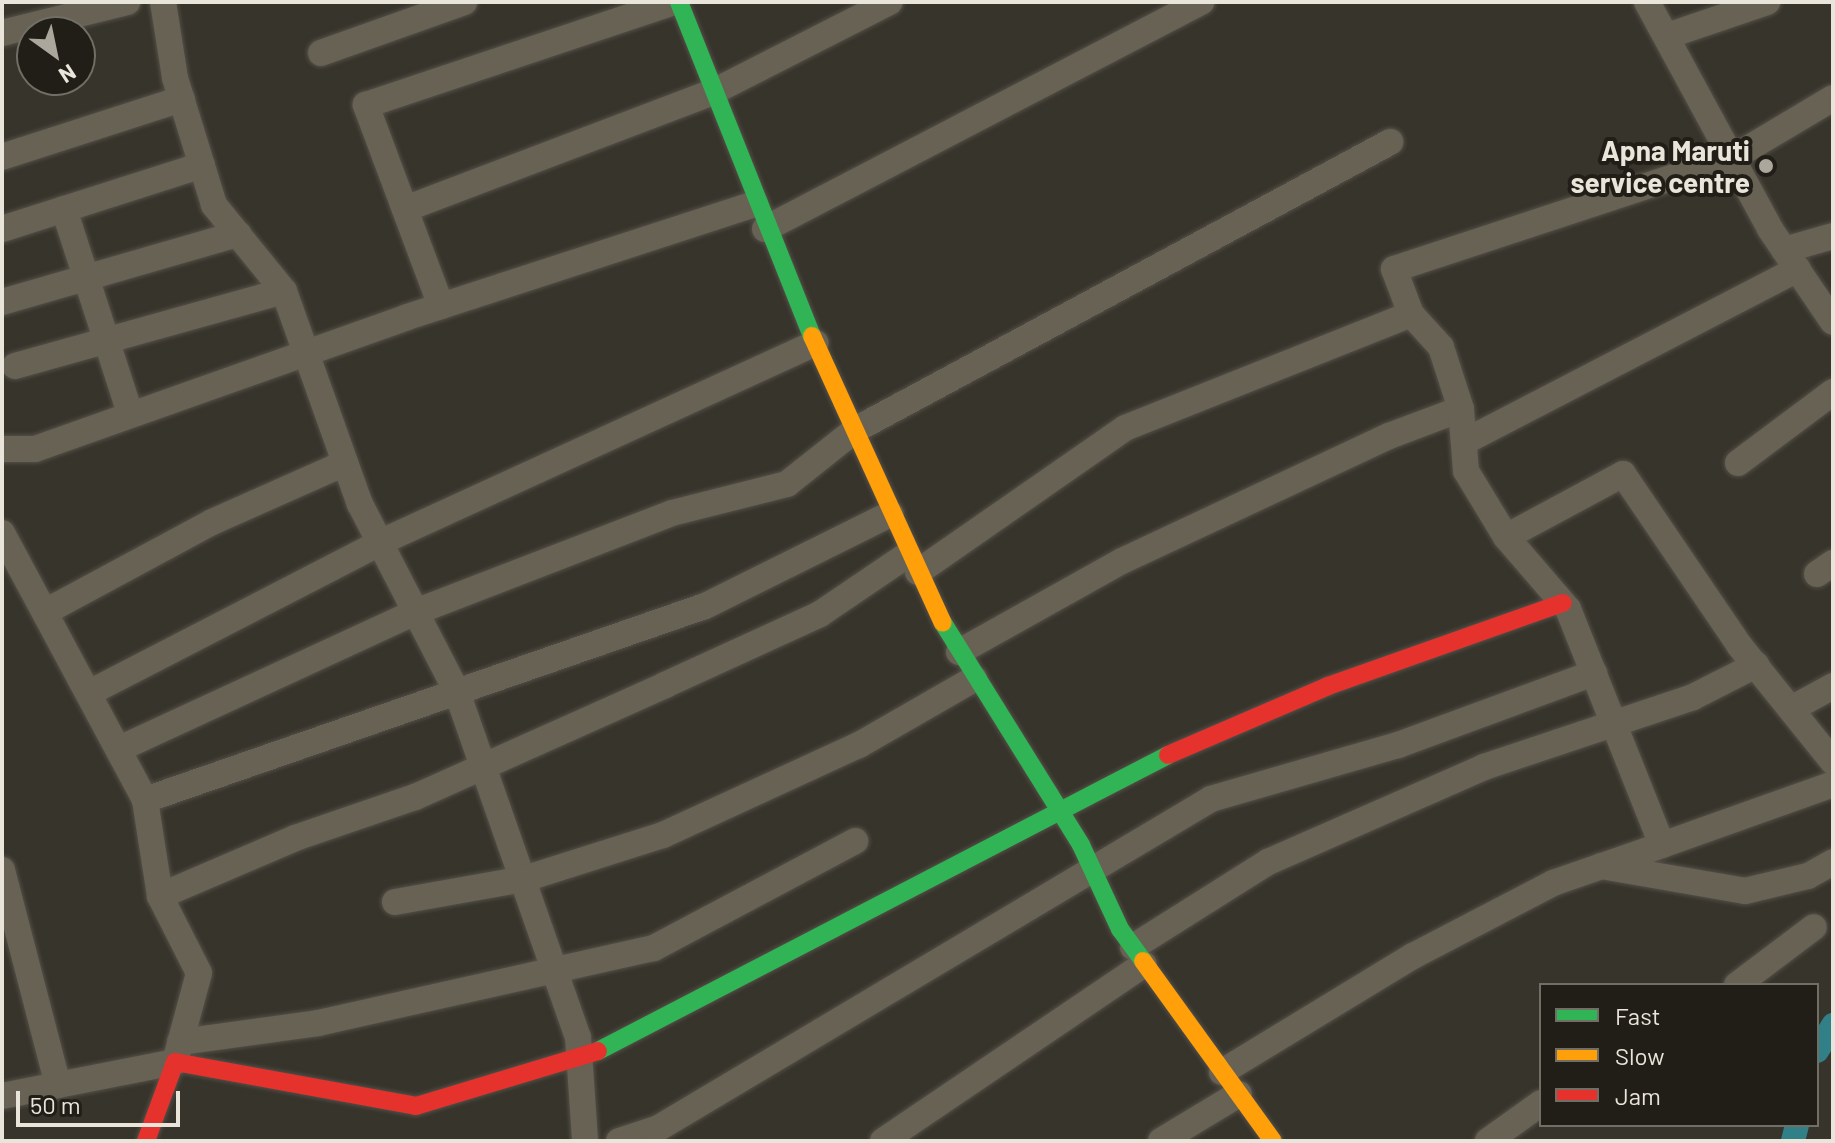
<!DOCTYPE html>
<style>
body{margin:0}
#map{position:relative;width:1835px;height:1143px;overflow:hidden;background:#37342b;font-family:Barlow,sans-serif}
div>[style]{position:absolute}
.canal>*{height:24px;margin:-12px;padding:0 12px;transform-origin:12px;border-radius:12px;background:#318088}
.roads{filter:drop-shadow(0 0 2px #534f48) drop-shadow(0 0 2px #534f48)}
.street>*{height:26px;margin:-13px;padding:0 13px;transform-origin:13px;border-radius:13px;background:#676254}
.fast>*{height:18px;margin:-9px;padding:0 9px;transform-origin:9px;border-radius:9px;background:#30b455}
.slow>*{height:18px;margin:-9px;padding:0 9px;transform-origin:9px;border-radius:9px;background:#ff9f0a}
.jam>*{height:18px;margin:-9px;padding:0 9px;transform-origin:9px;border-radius:9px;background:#e5322d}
.dots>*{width:22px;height:22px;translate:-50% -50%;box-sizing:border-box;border:4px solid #211e17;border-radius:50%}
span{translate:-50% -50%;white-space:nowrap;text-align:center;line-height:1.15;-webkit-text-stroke:8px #211e17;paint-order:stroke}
.poi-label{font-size:28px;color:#e9e5db;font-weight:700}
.right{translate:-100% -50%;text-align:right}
.frame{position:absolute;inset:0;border:4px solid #e9e5db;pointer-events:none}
.legend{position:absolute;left:1539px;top:983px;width:280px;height:144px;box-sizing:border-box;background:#211e17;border:2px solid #716e65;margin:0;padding:10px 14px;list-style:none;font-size:24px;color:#e9e5db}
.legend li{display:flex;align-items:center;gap:16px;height:40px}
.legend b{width:40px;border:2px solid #716e65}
.north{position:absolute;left:16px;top:16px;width:80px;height:80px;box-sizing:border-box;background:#211e17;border:2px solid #716e65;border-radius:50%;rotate:147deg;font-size:22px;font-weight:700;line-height:32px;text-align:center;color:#e9e5db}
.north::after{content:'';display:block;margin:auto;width:28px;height:36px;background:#aba79d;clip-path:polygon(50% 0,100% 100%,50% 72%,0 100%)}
.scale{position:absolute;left:16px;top:1091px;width:164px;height:36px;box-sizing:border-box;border:4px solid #e9e5db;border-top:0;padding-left:10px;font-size:24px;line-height:28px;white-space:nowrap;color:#e9e5db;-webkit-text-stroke:6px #211e17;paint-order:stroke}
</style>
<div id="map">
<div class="canal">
<i style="left:1817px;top:1051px;width:31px;rotate:-58deg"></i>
<i style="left:1793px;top:1141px;width:16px;rotate:-76deg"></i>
</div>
<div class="roads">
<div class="street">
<i style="left:163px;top:2px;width:77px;rotate:81deg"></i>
<i style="left:175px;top:78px;width:133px;rotate:72.9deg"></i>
<i style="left:214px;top:205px;width:111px;rotate:50.9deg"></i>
<i style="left:284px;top:291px;width:226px;rotate:70.4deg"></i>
<i style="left:360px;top:504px;width:212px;rotate:62.7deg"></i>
<i style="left:457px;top:692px;width:366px;rotate:70.7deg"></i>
<i style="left:578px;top:1037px;width:104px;rotate:86.1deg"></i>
<i style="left:1647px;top:2px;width:258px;rotate:61.5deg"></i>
<i style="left:1770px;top:229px;width:112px;rotate:55.9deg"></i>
<i style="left:2px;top:33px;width:129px;rotate:-13.9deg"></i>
<i style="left:1667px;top:36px;width:106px;rotate:-18.8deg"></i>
<i style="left:321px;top:53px;width:152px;rotate:-19.6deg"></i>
<i style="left:2px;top:157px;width:189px;rotate:-17.9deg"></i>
<i style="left:64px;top:209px;width:214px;rotate:72.1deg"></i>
<i style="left:405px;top:209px;width:332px;rotate:-20.8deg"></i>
<i style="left:715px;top:91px;width:196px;rotate:-27deg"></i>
<i style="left:2px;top:229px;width:210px;rotate:-17.7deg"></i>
<i style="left:765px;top:229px;width:492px;rotate:-27.5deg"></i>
<i style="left:1784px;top:250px;width:51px;rotate:-15.9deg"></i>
<i style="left:2px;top:302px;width:246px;rotate:-16.1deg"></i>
<i style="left:441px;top:306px;width:215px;rotate:-110.5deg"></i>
<i style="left:366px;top:105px;width:324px;rotate:-18.5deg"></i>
<i style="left:15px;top:366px;width:279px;rotate:-15.6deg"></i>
<i style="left:1464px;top:442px;width:376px;rotate:-27.4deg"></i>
<i style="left:2px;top:449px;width:33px"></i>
<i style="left:35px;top:449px;width:395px;rotate:-19.5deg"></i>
<i style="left:407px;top:317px;width:366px;rotate:-18deg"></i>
<i style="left:1738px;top:463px;width:119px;rotate:-36.8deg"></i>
<i style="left:2px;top:533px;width:303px;rotate:61.8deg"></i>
<i style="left:145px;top:800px;width:97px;rotate:81.1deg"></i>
<i style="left:1506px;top:537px;width:133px;rotate:-28.3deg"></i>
<i style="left:1623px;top:474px;width:207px;rotate:55.8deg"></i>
<i style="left:1739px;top:645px;width:150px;rotate:51.2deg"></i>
<i style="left:918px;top:572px;width:252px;rotate:-34.8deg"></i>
<i style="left:1125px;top:428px;width:308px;rotate:-21.7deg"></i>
<i style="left:1411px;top:314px;width:48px;rotate:-110.7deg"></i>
<i style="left:1394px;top:269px;width:358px;rotate:-18.2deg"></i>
<i style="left:1734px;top:157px;width:115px;rotate:-30.8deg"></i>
<i style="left:1817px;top:574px;width:19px;rotate:-35deg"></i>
<i style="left:45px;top:612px;width:190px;rotate:-28.3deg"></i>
<i style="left:212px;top:522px;width:145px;rotate:-23.9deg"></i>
<i style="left:959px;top:652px;width:187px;rotate:-29.2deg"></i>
<i style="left:1122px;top:561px;width:295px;rotate:-25.1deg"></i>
<i style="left:1389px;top:436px;width:77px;rotate:-20.6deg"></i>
<i style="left:1461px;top:409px;width:65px;rotate:-107.9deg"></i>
<i style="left:1441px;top:347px;width:45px;rotate:-132.3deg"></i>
<i style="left:89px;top:693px;width:329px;rotate:-27.3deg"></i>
<i style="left:381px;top:542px;width:478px;rotate:-24.6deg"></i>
<i style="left:1793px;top:708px;width:46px;rotate:-28.8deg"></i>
<i style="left:119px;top:749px;width:329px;rotate:-24.8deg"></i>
<i style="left:418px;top:611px;width:272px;rotate:-21.1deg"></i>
<i style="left:672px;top:513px;width:119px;rotate:-14.2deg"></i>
<i style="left:787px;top:484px;width:87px;rotate:-38.5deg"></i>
<i style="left:855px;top:430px;width:608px;rotate:-28.29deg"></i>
<i style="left:145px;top:800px;width:593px;rotate:-19.11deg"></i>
<i style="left:705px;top:606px;width:207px;rotate:-26.4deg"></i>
<i style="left:1662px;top:845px;width:182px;rotate:-19.6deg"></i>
<i style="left:1601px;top:866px;width:146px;rotate:9.8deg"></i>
<i style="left:1745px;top:891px;width:65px;rotate:-13.4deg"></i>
<i style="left:1808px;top:876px;width:29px;rotate:-29deg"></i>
<i style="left:2px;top:870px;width:222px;rotate:75.4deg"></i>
<i style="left:395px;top:902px;width:131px;rotate:-10.1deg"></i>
<i style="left:524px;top:879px;width:146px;rotate:-17.6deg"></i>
<i style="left:663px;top:835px;width:216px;rotate:-24.7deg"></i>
<i style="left:859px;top:745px;width:133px;rotate:-29.9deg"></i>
<i style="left:1133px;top:947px;width:160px;rotate:-32.2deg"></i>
<i style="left:1268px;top:862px;width:236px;rotate:-23.7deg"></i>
<i style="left:1484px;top:767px;width:220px;rotate:-18.5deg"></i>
<i style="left:1693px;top:697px;width:71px;rotate:-26.9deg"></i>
<i style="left:1737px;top:985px;width:96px;rotate:-37deg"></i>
<i style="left:180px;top:1042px;width:139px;rotate:-7.8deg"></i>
<i style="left:318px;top:1023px;width:344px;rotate:-12.6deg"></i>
<i style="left:654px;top:948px;width:228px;rotate:-28deg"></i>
<i style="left:1222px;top:1072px;width:223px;rotate:-31.3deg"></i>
<i style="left:1413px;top:956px;width:158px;rotate:-27.5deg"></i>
<i style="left:1553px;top:883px;width:115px;rotate:-19.2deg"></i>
<i style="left:1662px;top:845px;width:254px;rotate:-111.7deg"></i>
<i style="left:1568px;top:609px;width:95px;rotate:-130.7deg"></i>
<i style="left:1506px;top:537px;width:77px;rotate:-121.2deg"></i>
<i style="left:1466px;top:471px;width:62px;rotate:-94.6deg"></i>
<i style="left:2px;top:1096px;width:176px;rotate:-11.1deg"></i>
<i style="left:175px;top:1062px;width:92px;rotate:-74.9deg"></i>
<i style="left:199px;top:973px;width:86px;rotate:-116.9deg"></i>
<i style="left:160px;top:896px;width:147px;rotate:-23.2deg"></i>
<i style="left:295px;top:838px;width:127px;rotate:-18.9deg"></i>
<i style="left:415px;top:797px;width:274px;rotate:-24.1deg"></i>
<i style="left:665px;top:685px;width:170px;rotate:-24.6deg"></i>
<i style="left:820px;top:614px;width:105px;rotate:-34.1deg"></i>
<i style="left:619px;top:1141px;width:40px;rotate:-18deg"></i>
<i style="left:657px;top:1129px;width:645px;rotate:-30.78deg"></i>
<i style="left:1211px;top:799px;width:195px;rotate:-16.1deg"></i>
<i style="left:1398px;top:745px;width:209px;rotate:-20.2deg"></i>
<i style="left:883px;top:1141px;width:315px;rotate:-34.1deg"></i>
<i style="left:1161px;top:1141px;width:91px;rotate:-31.1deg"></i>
<i style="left:1488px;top:1141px;width:65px;rotate:-35.6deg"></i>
</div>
<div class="fast">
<i style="left:679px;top:2px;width:360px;rotate:68.3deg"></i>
<i style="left:943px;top:623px;width:261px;rotate:58.1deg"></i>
<i style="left:1081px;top:845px;width:93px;rotate:65.1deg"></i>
<i style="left:1120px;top:929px;width:39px;rotate:54deg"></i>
<i style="left:598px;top:1051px;width:642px;rotate:-27.44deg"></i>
</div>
<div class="slow">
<i style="left:812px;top:336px;width:315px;rotate:65.5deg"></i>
<i style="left:1143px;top:961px;width:222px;rotate:54.2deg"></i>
</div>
<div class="jam">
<i style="left:1168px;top:755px;width:174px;rotate:-23.3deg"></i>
<i style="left:1328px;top:686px;width:249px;rotate:-19.5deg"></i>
<i style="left:146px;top:1141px;width:84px;rotate:-69.8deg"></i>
<i style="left:175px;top:1062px;width:245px;rotate:10.3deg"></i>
<i style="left:416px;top:1106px;width:190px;rotate:-16.8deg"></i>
</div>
</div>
<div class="dots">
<i style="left:1766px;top:166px;background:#aba79d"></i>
</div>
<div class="poi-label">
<span class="right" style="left:1750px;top:166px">Apna Maruti<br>service centre</span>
</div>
<div class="frame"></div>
<ul class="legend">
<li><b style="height:10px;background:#30b455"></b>Fast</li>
<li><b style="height:10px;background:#ff9f0a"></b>Slow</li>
<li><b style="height:10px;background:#e5322d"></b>Jam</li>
</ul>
<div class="north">N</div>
<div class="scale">50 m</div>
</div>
